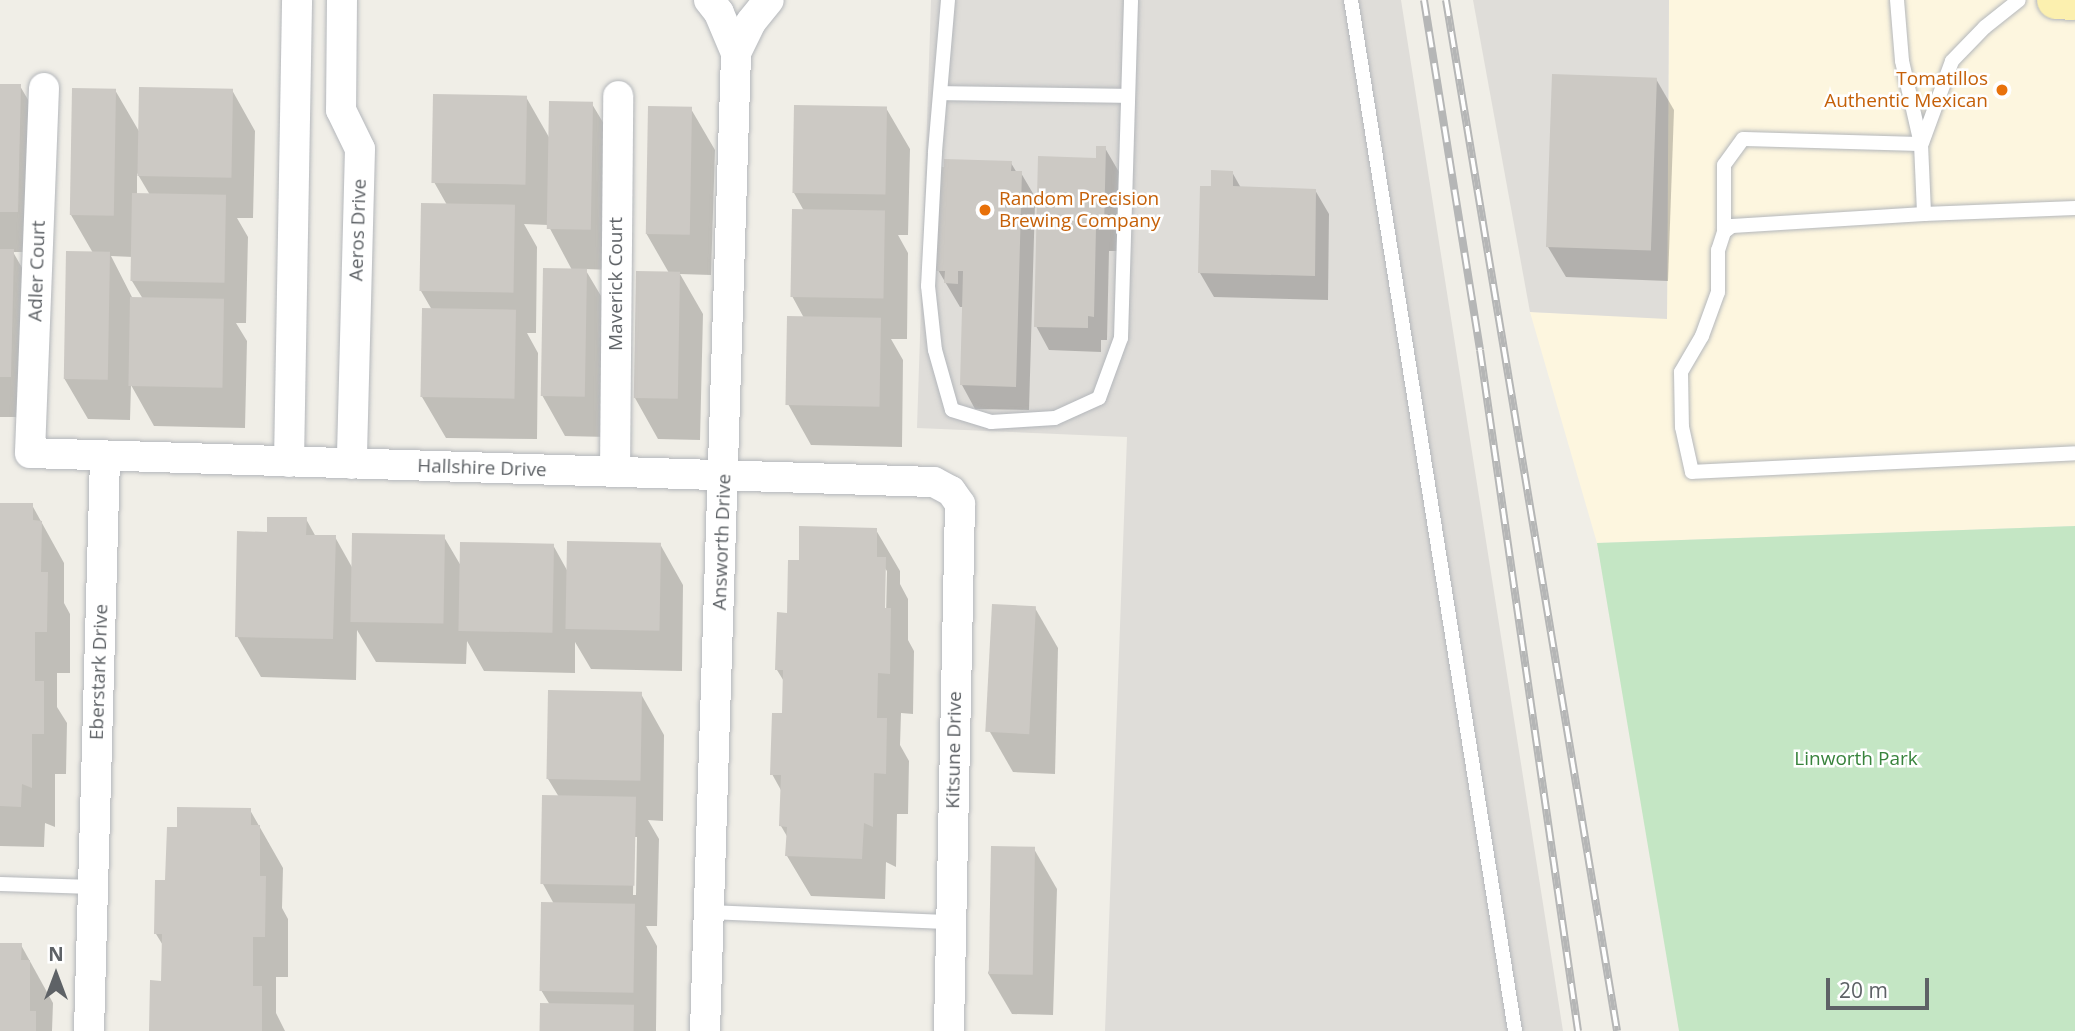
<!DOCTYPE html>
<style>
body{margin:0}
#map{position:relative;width:2075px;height:1031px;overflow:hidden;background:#f0eee7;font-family:"Open Sans",sans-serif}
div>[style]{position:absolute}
.commercial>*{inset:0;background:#fdf6df}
.industrial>*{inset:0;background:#dfddd9}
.green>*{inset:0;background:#c4e6c4}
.shadow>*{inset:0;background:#0003}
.building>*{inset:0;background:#ccc9c4;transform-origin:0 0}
.roads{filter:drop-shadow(0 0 2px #b4b7bb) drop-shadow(0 0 2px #b4b7bb)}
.service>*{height:14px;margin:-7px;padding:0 7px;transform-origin:7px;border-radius:7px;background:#fff}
.minor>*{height:30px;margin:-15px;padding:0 15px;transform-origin:15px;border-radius:15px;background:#fff}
.primary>*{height:38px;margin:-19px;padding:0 19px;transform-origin:19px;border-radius:19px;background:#fcf0af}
.rail>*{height:8px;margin-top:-4px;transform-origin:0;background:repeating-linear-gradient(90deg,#fff 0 16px,#b5b6b6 0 32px);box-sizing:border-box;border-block:2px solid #b5b6b6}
.dots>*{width:19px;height:19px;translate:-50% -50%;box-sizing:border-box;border:4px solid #fff;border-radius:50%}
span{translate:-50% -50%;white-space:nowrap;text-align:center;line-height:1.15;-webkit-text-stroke:5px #fff;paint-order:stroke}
.food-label{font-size:19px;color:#c56008}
.right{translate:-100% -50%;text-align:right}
.left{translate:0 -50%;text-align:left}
.street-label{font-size:19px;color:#5e6266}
.park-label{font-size:19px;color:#38833c}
.north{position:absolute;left:21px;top:940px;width:70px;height:70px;-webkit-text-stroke:5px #fff;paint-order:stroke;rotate:0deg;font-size:19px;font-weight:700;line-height:28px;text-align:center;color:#5e6266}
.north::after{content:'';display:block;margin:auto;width:24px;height:32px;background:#5e6266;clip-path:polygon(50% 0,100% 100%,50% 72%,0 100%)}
.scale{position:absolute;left:1826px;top:978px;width:103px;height:32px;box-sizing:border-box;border:4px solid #5e6266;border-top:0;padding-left:9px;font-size:21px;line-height:24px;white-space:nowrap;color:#5e6266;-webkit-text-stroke:5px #fff;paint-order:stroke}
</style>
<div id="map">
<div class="commercial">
<i style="clip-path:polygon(1669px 0,2075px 0,2075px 526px,1597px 543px,1530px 312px,1667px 318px)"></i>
</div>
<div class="industrial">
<i style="clip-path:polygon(931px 0,1401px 0,1563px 1031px,1105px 1031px,1127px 437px,917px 428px)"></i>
<i style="clip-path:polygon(1473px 0,1669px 0,1667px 319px,1530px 312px)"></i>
</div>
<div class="green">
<i style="clip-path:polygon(2075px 526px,2075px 1031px,1679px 1031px,1597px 543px)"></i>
</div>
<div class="shadow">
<i style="clip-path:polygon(1656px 79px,1674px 110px,1668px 281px,1566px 277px,1548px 247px)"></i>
<i style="clip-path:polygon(0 85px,20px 86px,44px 127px,40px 252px,13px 252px,36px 292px,33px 417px,0 417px)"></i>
<i style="clip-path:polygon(evenodd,115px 90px,140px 133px,232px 90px,255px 131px,253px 218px,237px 218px,248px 237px,246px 323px,236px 323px,247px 341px,245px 428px,154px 426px,131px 385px,130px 420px,88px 419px,64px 378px,93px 253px,71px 215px,115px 90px,137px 173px,150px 195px,137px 195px,137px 173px,115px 90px,111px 256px,133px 257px,132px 281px,143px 299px,133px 299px,111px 256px)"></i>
<i style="clip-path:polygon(526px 97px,550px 139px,592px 104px,616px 144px,612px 270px,585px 269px,610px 311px,607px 437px,565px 436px,542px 395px,572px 270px,548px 225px,524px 224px,537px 247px,536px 333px,527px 333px,538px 353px,537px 439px,446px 438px,422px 397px,432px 310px,421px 291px,447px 205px,434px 182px)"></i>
<i style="clip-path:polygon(886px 108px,910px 149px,908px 235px,898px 235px,908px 253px,907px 339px,891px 339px,903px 360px,902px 447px,811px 445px,788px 404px,804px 318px,792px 296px,804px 211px,794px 193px)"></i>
<i style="clip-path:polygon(691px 109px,715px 150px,711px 275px,680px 274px,703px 314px,700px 440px,658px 439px,635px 398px,669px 273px,646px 233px)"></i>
<i style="clip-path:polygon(1105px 148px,1119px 172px,1117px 251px,1109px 251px,1107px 340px,1101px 340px,1101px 352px,1049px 350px,1036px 326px,1098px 159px)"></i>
<i style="clip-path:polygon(1011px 163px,1017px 173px,1021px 173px,1038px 202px,1035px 202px,1029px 410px,975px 409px,962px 385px,964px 307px,960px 307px,938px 270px)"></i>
<i style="clip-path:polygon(1232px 172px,1241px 188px,1315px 190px,1329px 214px,1328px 300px,1214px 297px,1200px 273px,1212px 187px)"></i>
<i style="clip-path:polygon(0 504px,32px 505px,64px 563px,64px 603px,70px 614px,70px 673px,57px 673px,57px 707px,67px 723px,66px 774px,55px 774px,55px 827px,45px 823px,44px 847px,0 846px)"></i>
<i style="clip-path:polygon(306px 519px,316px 537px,335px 537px,353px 569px,444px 537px,461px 566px,553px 545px,568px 572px,660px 544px,683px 585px,682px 671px,591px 669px,575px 642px,575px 673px,484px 671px,467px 641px,466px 664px,376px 662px,357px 630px,356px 680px,261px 677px,237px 636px,269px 534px)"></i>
<i style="clip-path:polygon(evenodd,876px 530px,900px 571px,900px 584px,908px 599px,908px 640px,914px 651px,913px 714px,901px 713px,900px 745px,909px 761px,908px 814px,897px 814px,896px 867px,886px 862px,885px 899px,811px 896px,787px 856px,788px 838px,781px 826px,782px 792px,772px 774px,784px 715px,785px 683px,777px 670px,800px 562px,876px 530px,884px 567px,887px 571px,886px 617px,883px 617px,884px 567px)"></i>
<i style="clip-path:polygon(1035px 608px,1058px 648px,1055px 774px,1013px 772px,990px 732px)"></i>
<i style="clip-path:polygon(evenodd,641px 694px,664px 735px,663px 821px,648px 820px,659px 839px,657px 926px,646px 926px,657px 946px,656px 1031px,541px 1031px,550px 1005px,541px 990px,554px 904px,543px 884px,559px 797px,548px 779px,641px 694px,634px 837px,637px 837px,636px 895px,633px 895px,634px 837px)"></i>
<i style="clip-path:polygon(250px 810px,283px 868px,282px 908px,288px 919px,288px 977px,276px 977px,276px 1013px,285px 1031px,151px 1031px,163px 983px,164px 947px,156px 934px,178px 829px)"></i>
<i style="clip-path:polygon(1034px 849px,1057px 889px,1053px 1015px,1012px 1014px,988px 973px)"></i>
<i style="clip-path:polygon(0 945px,21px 945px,53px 1003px,52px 1031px,0 1031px)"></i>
</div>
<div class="building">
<i style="left:1552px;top:74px;width:105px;height:173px;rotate:2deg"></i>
<i style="clip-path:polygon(0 84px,21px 84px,18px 212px,0 212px)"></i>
<i style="left:139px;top:87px;width:94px;height:89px;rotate:1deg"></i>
<i style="left:72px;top:88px;width:44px;height:127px;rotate:1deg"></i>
<i style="left:433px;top:94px;width:94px;height:89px;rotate:1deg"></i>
<i style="left:549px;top:101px;width:44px;height:128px;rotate:1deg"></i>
<i style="left:794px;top:105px;width:93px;height:88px;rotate:1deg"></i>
<i style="left:648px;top:106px;width:44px;height:128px;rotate:1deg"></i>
<i style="clip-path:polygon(1096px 146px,1106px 146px,1104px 228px,1096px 228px,1094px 317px,1088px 316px,1088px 328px,1034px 327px,1038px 156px,1096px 158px)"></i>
<i style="clip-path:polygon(944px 159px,1012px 161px,1011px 171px,1022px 171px,1016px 387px,960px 385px,963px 271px,958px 271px,958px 284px,944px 283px,945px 271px,936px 271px,939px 167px,944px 167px)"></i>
<i style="clip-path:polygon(1211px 170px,1233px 171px,1233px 186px,1316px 189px,1315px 276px,1198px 273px,1200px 186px,1211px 186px)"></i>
<i style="left:132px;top:193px;width:94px;height:88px;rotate:1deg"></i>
<i style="left:421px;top:203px;width:94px;height:88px;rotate:1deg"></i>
<i style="left:792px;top:209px;width:93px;height:88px;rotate:1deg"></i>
<i style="clip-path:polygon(0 249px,14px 249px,11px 377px,0 377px)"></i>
<i style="left:66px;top:251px;width:44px;height:128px;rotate:1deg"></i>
<i style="left:543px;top:268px;width:44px;height:128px;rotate:1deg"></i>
<i style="left:636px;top:271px;width:44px;height:127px;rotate:1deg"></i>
<i style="left:130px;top:297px;width:94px;height:89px;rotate:1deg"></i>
<i style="left:422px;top:308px;width:94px;height:89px;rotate:1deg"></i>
<i style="left:787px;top:316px;width:94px;height:89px;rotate:1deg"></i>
<i style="clip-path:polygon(0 503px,33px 503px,33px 520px,42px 521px,41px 572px,48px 572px,47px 632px,35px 632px,35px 681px,44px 681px,44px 734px,32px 734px,32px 788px,22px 784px,21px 807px,0 806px)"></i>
<i style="clip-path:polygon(267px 517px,307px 517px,306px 535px,336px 535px,333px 639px,235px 637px,237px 531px,267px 532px)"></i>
<i style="clip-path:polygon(799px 526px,877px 528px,877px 557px,886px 557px,885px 608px,891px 608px,890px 674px,878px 673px,877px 718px,887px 718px,886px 774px,874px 773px,873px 827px,864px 823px,862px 859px,785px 856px,787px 827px,779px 826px,781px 775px,770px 775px,772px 713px,782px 713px,783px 670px,775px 670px,777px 612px,787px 613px,788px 560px,799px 560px)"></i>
<i style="left:352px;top:533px;width:93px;height:89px;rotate:1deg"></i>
<i style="left:567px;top:541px;width:94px;height:88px;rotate:1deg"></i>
<i style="left:460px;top:542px;width:94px;height:89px;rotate:1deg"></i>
<i style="left:992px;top:604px;width:44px;height:128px;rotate:3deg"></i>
<i style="left:548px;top:690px;width:94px;height:89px;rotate:1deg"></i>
<i style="left:542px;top:795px;width:94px;height:89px;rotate:1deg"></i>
<i style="clip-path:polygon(177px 807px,251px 808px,251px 825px,260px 825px,260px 876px,266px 876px,265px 937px,253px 937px,253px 986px,262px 986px,262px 1031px,149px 1031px,150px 980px,161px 981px,162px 934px,154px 934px,155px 880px,165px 880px,167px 827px,177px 827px)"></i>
<i style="left:991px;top:846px;width:44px;height:128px;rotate:1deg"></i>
<i style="left:541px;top:902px;width:94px;height:89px;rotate:1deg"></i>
<i style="clip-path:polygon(0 943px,22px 943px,21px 960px,30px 960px,30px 1011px,36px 1011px,36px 1031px,0 1031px)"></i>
<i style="left:540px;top:1003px;width:94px;height:28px;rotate:1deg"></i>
</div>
<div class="roads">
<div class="service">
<i style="left:948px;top:0;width:154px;rotate:94.9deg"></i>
<i style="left:935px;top:153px;width:133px;rotate:93deg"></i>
<i style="left:928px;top:286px;width:64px;rotate:83.8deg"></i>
<i style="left:935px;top:350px;width:62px;rotate:74.2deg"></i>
<i style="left:952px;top:410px;width:41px;rotate:17.1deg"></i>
<i style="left:991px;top:422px;width:64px;rotate:-3.6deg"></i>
<i style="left:1055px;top:418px;width:48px;rotate:-24.4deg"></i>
<i style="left:1099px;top:398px;width:64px;rotate:-69.9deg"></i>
<i style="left:1121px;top:338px;width:338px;rotate:-88.3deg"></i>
<i style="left:1351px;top:0;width:1044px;rotate:80.96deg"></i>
<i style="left:1897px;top:0;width:61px;rotate:85.3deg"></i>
<i style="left:1902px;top:61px;width:85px;rotate:77.1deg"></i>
<i style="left:1921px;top:144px;width:70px;rotate:87.5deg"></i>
<i style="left:1924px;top:214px;width:151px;rotate:-2.3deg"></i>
<i style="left:941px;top:93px;width:187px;rotate:0.9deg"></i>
<i style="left:1922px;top:143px;width:87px;rotate:-69.9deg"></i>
<i style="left:1952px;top:61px;width:47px;rotate:-45.9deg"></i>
<i style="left:1985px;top:27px;width:43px;rotate:-38.5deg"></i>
<i style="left:1924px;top:214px;width:192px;rotate:176.4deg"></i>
<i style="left:1732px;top:226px;width:10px;rotate:143deg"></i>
<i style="left:1724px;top:232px;width:19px;rotate:108deg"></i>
<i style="left:1718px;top:250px;width:42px;rotate:90deg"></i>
<i style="left:1718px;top:292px;width:47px;rotate:110deg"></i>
<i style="left:1702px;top:336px;width:42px;rotate:120.3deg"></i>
<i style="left:1681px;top:372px;width:55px;rotate:89deg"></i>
<i style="left:1682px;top:427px;width:46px;rotate:77.5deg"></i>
<i style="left:1692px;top:472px;width:383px;rotate:-2.8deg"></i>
<i style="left:1724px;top:232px;width:67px;rotate:-90deg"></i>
<i style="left:1724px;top:165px;width:32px;rotate:-54deg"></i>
<i style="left:1743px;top:139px;width:178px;rotate:1.6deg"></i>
<i style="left:0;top:884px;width:93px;rotate:1.8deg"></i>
<i style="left:710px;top:912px;width:241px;rotate:2.4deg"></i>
</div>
<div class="minor">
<i style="left:342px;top:0;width:110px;rotate:90.5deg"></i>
<i style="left:341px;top:110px;width:43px;rotate:64deg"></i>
<i style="left:360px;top:149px;width:315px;rotate:91.5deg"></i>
<i style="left:709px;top:0;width:16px;rotate:52deg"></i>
<i style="left:719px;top:13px;width:43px;rotate:67deg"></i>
<i style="left:44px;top:88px;width:365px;rotate:92.2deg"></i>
<i style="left:30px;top:453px;width:904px;rotate:1.84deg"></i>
<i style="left:934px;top:482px;width:19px;rotate:28deg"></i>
<i style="left:951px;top:491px;width:16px;rotate:55deg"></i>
<i style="left:960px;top:504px;width:527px;rotate:91.2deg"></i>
<i style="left:289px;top:462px;width:462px;rotate:-89deg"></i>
<i style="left:615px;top:472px;width:376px;rotate:-89.5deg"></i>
<i style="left:89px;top:1031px;width:574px;rotate:-88.4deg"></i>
<i style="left:705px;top:1031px;width:978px;rotate:-88.18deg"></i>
<i style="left:736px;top:53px;width:34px;rotate:-64deg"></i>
<i style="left:751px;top:22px;width:28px;rotate:-51deg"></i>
</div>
<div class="primary">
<i style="left:2056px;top:0;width:19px;rotate:3deg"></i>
</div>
</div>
<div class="rail">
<i style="left:1424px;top:0;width:354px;rotate:80.9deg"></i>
<i style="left:1480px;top:350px;width:688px;rotate:81.81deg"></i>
<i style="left:1446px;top:0;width:1045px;rotate:80.58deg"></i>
</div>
<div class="dots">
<i style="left:2002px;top:90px;background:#e8710a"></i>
<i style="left:985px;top:210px;background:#e8710a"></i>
</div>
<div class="food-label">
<span class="right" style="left:1988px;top:90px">Tomatillos<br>Authentic Mexican</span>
<span class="left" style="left:999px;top:210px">Random Precision<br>Brewing Company</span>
</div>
<div class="street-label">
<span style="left:358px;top:230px;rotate:-88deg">Aeros Drive</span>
<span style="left:37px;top:271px;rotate:-88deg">Adler Court</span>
<span style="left:616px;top:284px;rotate:-90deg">Maverick Court</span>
<span style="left:482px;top:468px;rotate:2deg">Hallshire Drive</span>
<span style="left:722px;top:542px;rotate:-88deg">Answorth Drive</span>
<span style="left:99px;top:672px;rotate:-88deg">Eberstark Drive</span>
<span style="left:954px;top:750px;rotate:-89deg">Kitsune Drive</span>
</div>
<div class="park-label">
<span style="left:1856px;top:759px">Linworth Park</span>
</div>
<div class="north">N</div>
<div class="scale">20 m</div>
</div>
